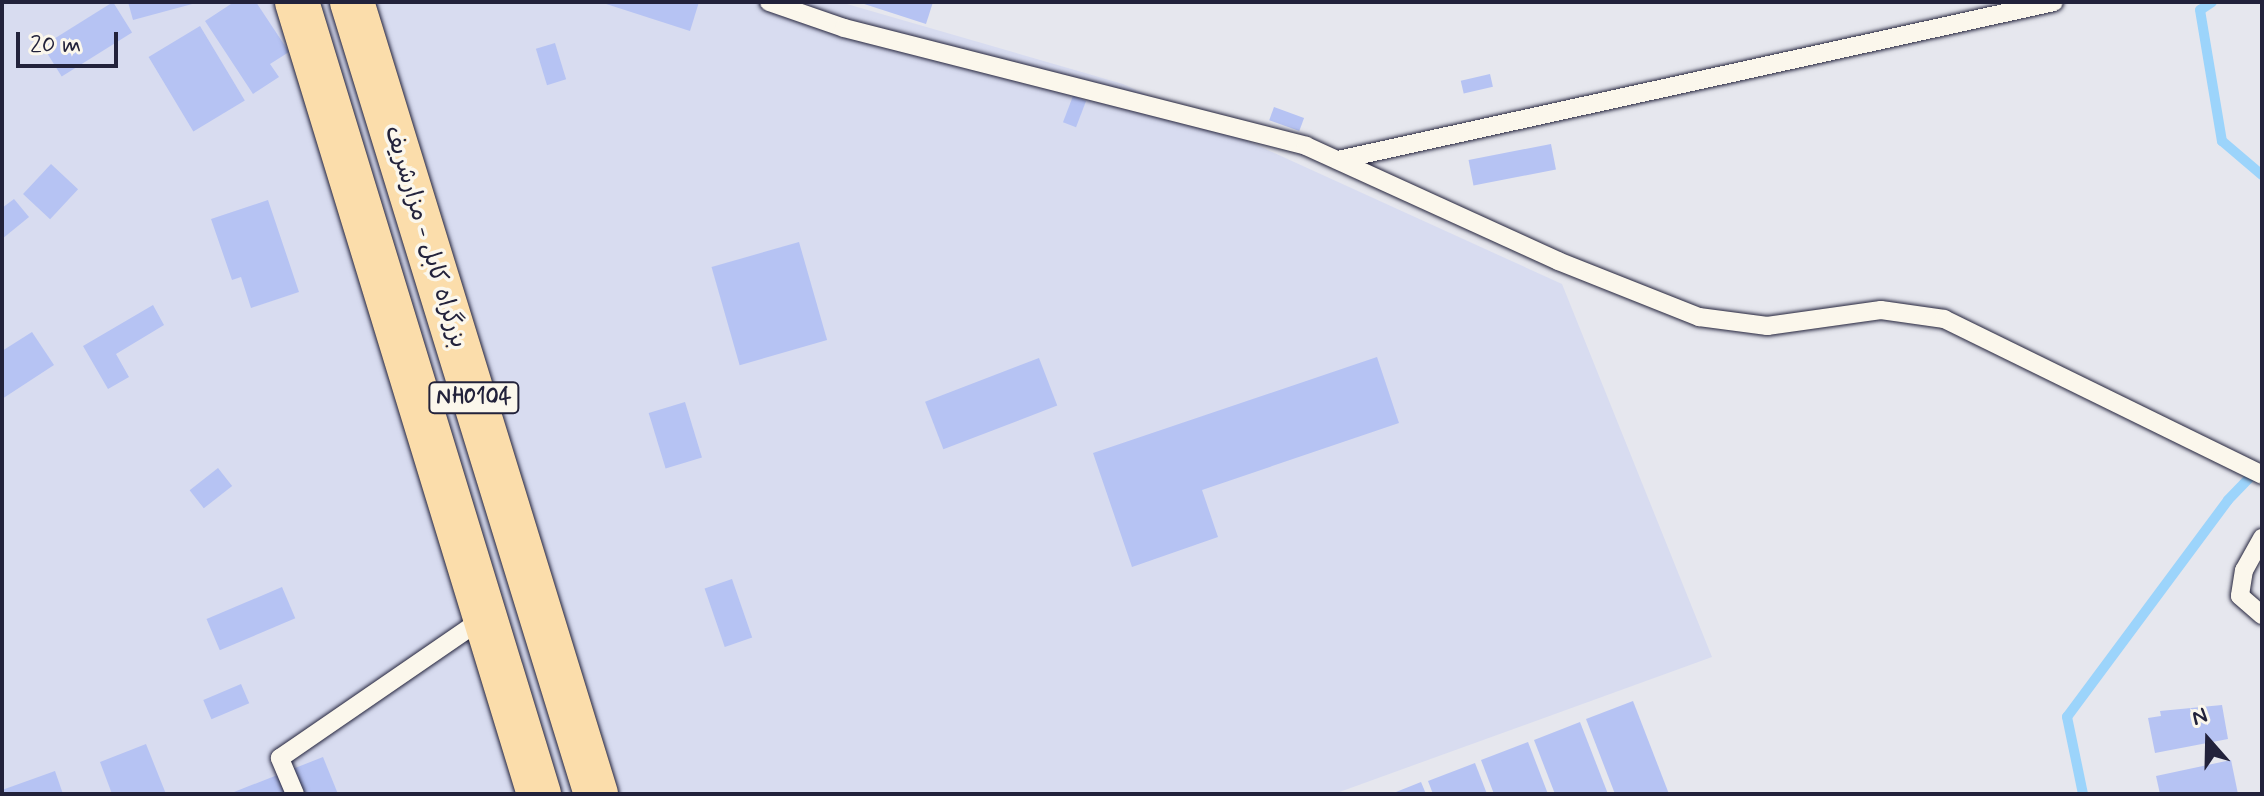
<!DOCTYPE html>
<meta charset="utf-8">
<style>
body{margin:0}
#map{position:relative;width:2264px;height:796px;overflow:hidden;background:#e6e7ee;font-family:Mynerve,"Playpen Sans Arabic",sans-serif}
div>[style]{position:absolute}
.built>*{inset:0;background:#d8dcf0}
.stream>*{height:10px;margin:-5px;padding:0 5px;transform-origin:5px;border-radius:5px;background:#9cd4fb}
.building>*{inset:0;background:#b6c3f3;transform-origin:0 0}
.roads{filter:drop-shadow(0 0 2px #22223b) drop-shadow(0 0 2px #22223b)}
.lane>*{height:18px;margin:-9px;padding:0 9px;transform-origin:9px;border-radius:9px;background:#fbf7ec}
.highway>*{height:44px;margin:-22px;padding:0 22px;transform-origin:22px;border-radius:22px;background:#fbddab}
span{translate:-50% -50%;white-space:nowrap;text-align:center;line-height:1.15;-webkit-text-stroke:7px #fbf7ec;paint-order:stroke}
.shield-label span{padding:2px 6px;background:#fbf7ec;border:2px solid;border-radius:6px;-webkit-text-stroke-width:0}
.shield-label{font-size:22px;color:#22223b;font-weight:700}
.street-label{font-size:24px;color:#22223b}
.frame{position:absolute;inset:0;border:4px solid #22223b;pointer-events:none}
.north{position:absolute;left:2168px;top:700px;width:80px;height:80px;-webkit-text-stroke:6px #fbf7ec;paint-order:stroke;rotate:340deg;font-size:22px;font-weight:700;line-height:32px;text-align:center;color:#22223b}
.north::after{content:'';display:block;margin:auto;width:28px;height:36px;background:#22223b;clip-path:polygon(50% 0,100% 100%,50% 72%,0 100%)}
.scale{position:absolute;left:16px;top:32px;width:102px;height:36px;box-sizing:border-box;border:4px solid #22223b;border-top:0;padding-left:10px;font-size:24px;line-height:28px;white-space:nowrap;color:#22223b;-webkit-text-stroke:6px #fbf7ec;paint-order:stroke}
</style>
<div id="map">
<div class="built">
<i style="clip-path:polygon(2px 2px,840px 2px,1123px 84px,1562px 284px,1712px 657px,1334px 794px,2px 794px)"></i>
</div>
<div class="stream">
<i style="left:2212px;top:2px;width:14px;rotate:146deg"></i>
<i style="left:2200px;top:10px;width:133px;rotate:80.5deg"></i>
<i style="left:2222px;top:141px;width:52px;rotate:40.4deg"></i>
<i style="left:2083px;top:794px;width:79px;rotate:-101.7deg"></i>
<i style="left:2067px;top:717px;width:270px;rotate:-53.4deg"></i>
<i style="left:2228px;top:500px;width:42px;rotate:-46deg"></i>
</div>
<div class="building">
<i style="left:113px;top:2px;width:36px;height:83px;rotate:58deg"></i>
<i style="clip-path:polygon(128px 2px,196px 2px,196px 3px,133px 20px)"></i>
<i style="clip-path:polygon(234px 2px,256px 2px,289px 52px,270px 64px,279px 77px,253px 94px,205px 21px)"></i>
<i style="clip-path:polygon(600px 2px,699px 2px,690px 31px)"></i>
<i style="clip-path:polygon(858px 2px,933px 2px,926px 24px)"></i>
<i style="left:200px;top:26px;width:87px;height:60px;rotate:59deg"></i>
<i style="left:555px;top:43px;width:38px;height:20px;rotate:73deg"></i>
<i style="left:1490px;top:74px;width:13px;height:30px;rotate:77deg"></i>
<i style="left:1073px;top:96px;width:14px;height:28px;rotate:21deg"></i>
<i style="left:1274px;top:107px;width:32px;height:14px;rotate:20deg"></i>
<i style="left:1551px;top:144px;width:26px;height:84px;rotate:79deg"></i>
<i style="left:51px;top:164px;width:37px;height:41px;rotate:43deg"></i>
<i style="clip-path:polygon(14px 199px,29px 217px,2px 239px,2px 208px)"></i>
<i style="clip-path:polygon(268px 200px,299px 292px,251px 308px,241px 277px,232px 280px,211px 219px)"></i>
<i style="left:799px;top:242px;width:102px;height:91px;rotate:74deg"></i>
<i style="clip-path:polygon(153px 305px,164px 325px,116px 354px,129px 377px,108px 389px,83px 346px)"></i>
<i style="clip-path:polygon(32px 332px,54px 365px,2px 399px,2px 351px)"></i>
<i style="clip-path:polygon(1377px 357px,1399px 423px,1202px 490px,1218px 537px,1132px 567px,1093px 453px)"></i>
<i style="left:1039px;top:358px;width:51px;height:122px;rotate:69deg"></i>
<i style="left:685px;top:402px;width:58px;height:38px;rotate:73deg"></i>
<i style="left:218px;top:468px;width:23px;height:36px;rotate:52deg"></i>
<i style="left:732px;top:579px;width:62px;height:29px;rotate:71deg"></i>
<i style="left:282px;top:587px;width:34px;height:82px;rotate:67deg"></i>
<i style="left:241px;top:684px;width:21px;height:41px;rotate:67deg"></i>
<i style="clip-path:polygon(1633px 701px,1669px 794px,1615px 794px,1586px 719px)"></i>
<i style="clip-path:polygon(2222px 705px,2228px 739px,2155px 753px,2148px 718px,2161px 716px,2160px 711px)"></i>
<i style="clip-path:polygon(1580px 722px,1608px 794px,1555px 794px,1534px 740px)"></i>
<i style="clip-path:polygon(1528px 742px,1548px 794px,1494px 794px,1481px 760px)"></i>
<i style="clip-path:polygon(146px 744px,166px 794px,112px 794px,100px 762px)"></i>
<i style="clip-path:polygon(323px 757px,338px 794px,229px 794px)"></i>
<i style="clip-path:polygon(2231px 760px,2238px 794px,2160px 794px,2156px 776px)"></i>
<i style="clip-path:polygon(1475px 763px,1487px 794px,1433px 794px,1428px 781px)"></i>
<i style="clip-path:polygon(55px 771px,63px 794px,2px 794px,2px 790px)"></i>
<i style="clip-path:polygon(1421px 782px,1426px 794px,1391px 794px)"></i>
</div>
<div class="roads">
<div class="lane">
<i style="left:769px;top:2px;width:79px;rotate:19.1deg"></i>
<i style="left:844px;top:28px;width:477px;rotate:14.3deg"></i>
<i style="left:1306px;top:146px;width:277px;rotate:24.5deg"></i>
<i style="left:1558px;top:261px;width:152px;rotate:21.7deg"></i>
<i style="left:1699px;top:317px;width:69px;rotate:7.5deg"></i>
<i style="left:1767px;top:326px;width:115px;rotate:-8deg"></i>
<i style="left:1881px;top:310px;width:64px;rotate:8.1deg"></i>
<i style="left:1944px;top:319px;width:354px;rotate:26.1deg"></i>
<i style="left:1338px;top:160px;width:733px;rotate:-12.44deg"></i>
<i style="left:2262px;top:538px;width:37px;rotate:119deg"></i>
<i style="left:2244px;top:570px;width:26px;rotate:99deg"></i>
<i style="left:2240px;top:596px;width:29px;rotate:41deg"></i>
<i style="left:295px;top:794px;width:39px;rotate:-113deg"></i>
<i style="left:280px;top:758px;width:249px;rotate:-34.5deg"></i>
</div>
<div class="highway">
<i style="left:297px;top:2px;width:828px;rotate:73.01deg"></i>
<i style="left:352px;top:2px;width:829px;rotate:72.88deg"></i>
</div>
</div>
<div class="shield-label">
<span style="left:474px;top:398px">NH0104</span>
</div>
<div class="street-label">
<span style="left:425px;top:237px;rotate:73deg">بزرگراه کابل - مزارشریف</span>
</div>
<div class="frame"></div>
<div class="north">N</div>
<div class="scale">20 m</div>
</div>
